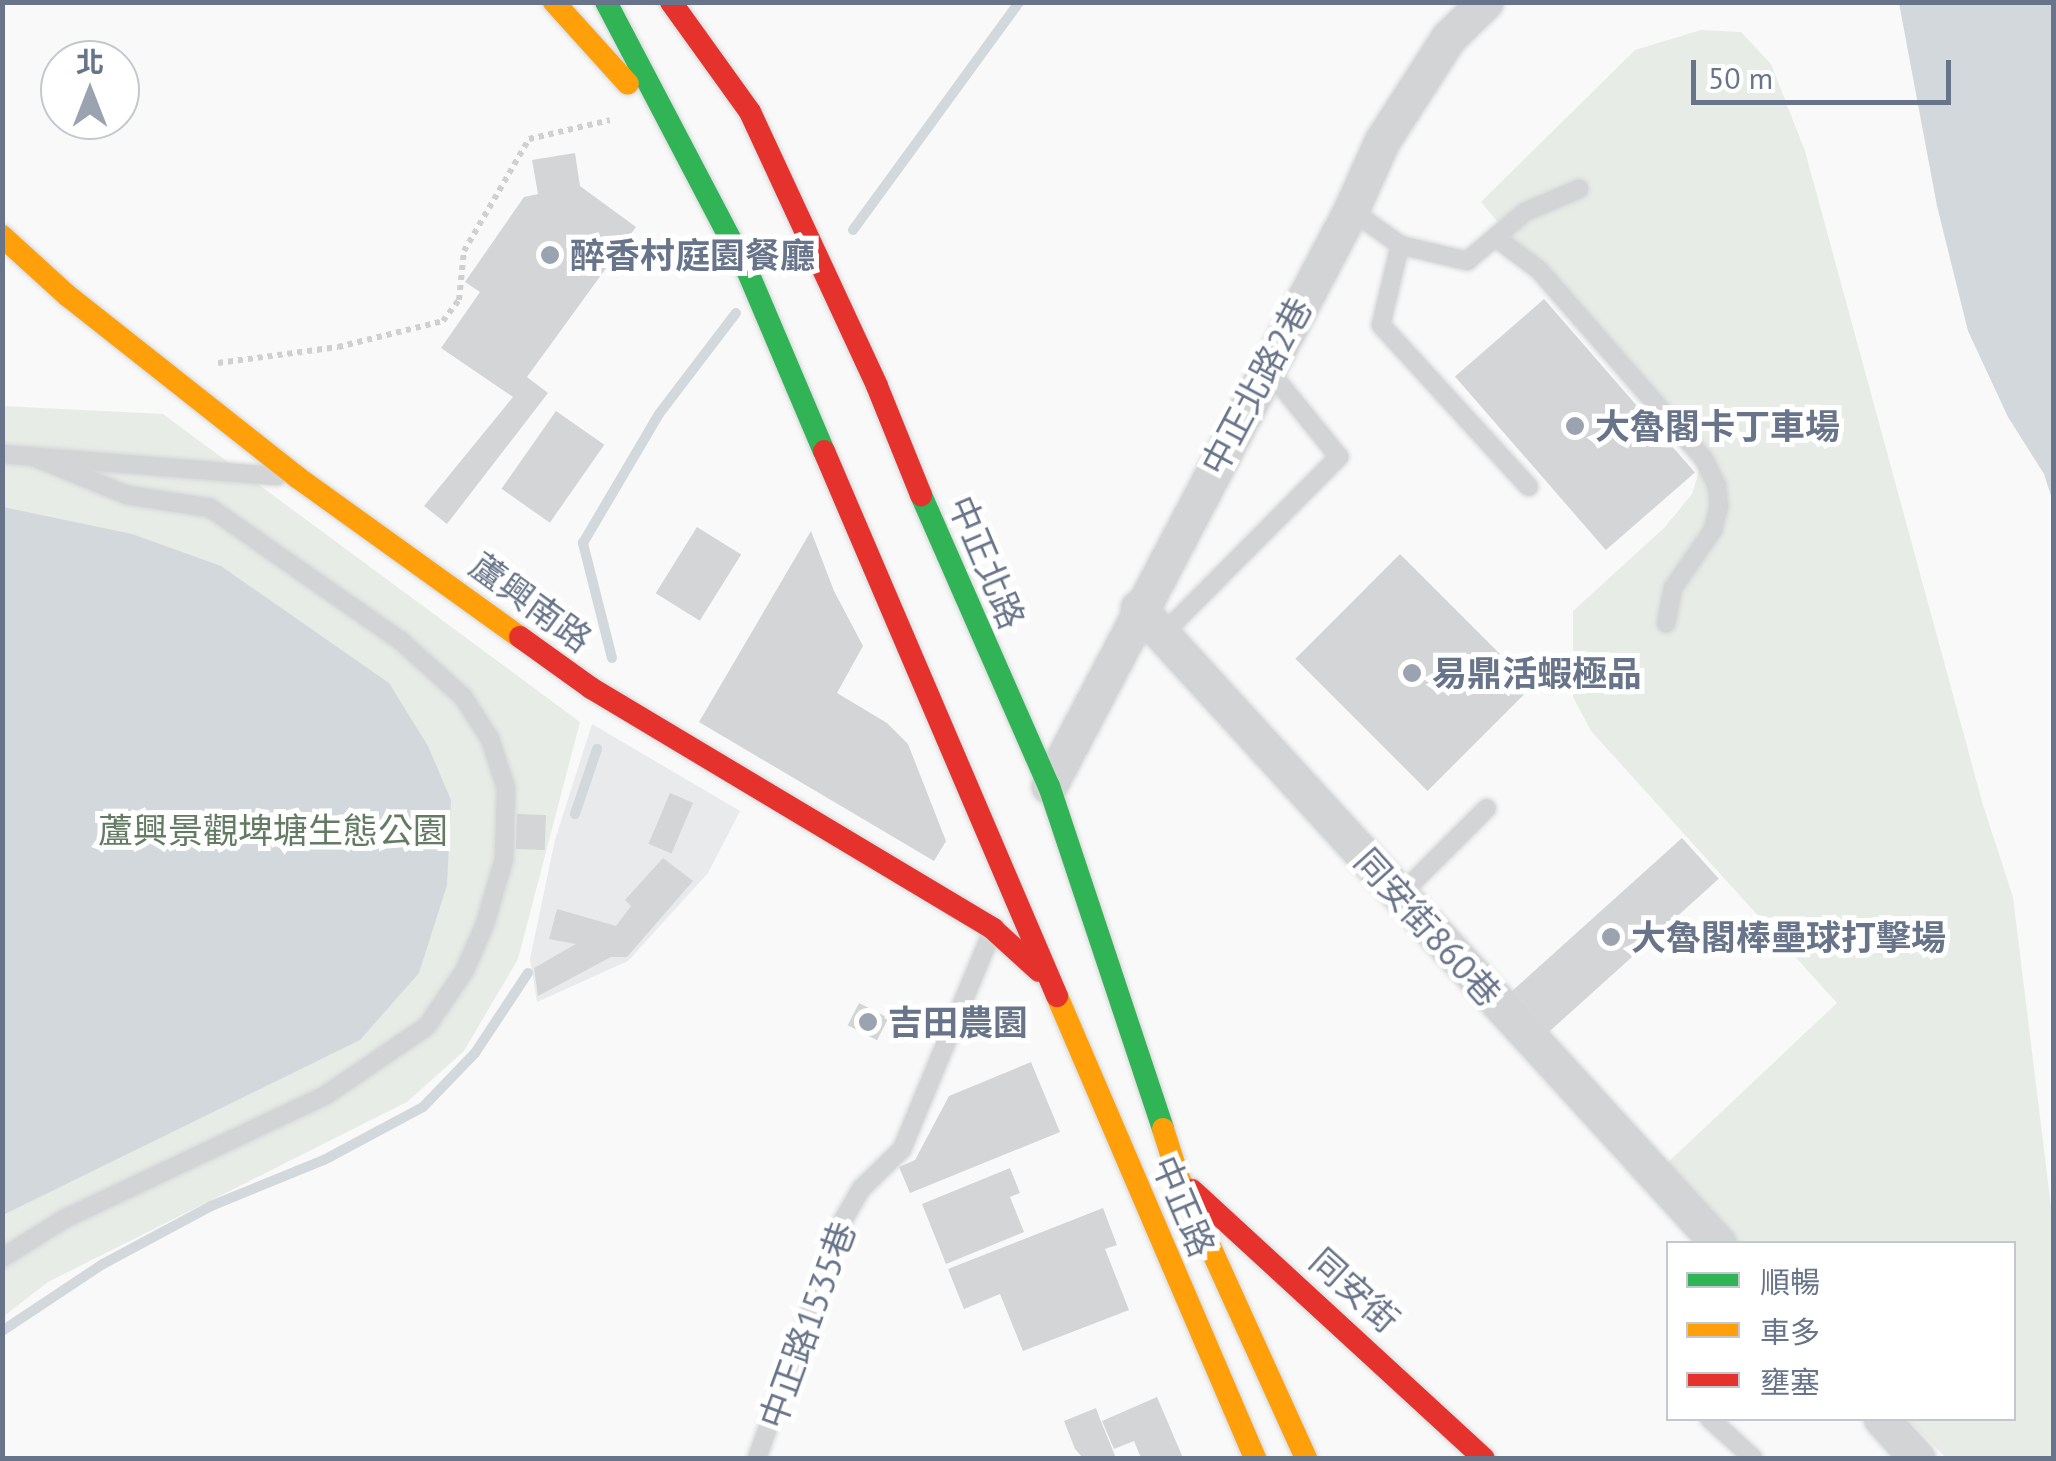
<!DOCTYPE html>
<meta charset="utf-8">
<style>
body{margin:0}
#map{position:relative;width:2056px;height:1461px;overflow:hidden;background:#f9f9f9;font-family:"PT Sans","Noto Sans TC",sans-serif}
div>[style]{position:absolute}
.built>*{inset:0;background:#e9eaeb}
.green>*{inset:0;background:#e8ece7}
.water>*{inset:0;background:#d2d8dc}
.stream>*{height:10px;margin:-5px;padding:0 5px;transform-origin:5px;border-radius:5px;background:#d2d8dc}
.building>*{inset:0;background:#d4d5d6;transform-origin:0 0}
.path>*{height:6px;margin-top:-3px;transform-origin:0;background:repeating-linear-gradient(90deg,#cfd0d2 0 5px,transparent 0 10px)}
.roads{filter:drop-shadow(0 0 2px #d4d6d8) drop-shadow(0 0 2px #d4d6d8)}
.lane>*{height:18px;margin:-9px;padding:0 9px;transform-origin:9px;border-radius:9px;background:#d3d4d5}
.street>*{height:35px;margin:-17.5px;padding:0 17.5px;transform-origin:17.5px;border-radius:17.5px;background:#d3d4d5}
.fast>*{height:22px;margin:-11px;padding:0 11px;transform-origin:11px;border-radius:11px;background:#30b455}
.slow>*{height:22px;margin:-11px;padding:0 11px;transform-origin:11px;border-radius:11px;background:#ff9f0a}
.jam>*{height:22px;margin:-11px;padding:0 11px;transform-origin:11px;border-radius:11px;background:#e5322d}
.dots>*{width:28px;height:28px;translate:-50% -50%;box-sizing:border-box;border:5px solid #fff;border-radius:50%}
span{translate:-50% -50%;white-space:nowrap;text-align:center;line-height:1.15;-webkit-text-stroke:10px #fff;paint-order:stroke}
.poi-label{font-size:35px;color:#68748a;font-weight:700}
.left{translate:0 -50%;text-align:left}
.street-label{font-size:35px;color:#68748a}
.park-label{font-size:35px;color:#637b63}
.frame{position:absolute;inset:0;border:5px solid #68748a;pointer-events:none}
.legend{position:absolute;left:1666px;top:1241px;width:350px;height:180px;box-sizing:border-box;background:#fff;border:2px solid #c3c7d0;margin:0;padding:12px 18px;list-style:none;font-size:30px;color:#68748a}
.legend li{display:flex;align-items:center;gap:20px;height:50px}
.legend b{width:50px;border:2px solid #c3c7d0}
.north{position:absolute;left:40px;top:40px;width:100px;height:100px;box-sizing:border-box;background:#fff;border:2px solid #c3c7d0;border-radius:50%;rotate:0deg;font-size:28px;font-weight:700;line-height:40px;text-align:center;color:#68748a}
.north::after{content:'';display:block;margin:auto;width:35px;height:45px;background:#9ba3b1;clip-path:polygon(50% 0,100% 100%,50% 72%,0 100%)}
.scale{position:absolute;left:1691px;top:60px;width:260px;height:45px;box-sizing:border-box;border:5px solid #68748a;border-top:0;padding-left:12px;font-size:30px;line-height:35px;white-space:nowrap;color:#68748a;-webkit-text-stroke:8px #fff;paint-order:stroke}
</style>
<div id="map">
<div class="built">
<i style="clip-path:polygon(592px 724px,740px 811px,708px 873px,628px 961px,537px 1002px,530px 959px,555px 840px)"></i>
</div>
<div class="green">
<i style="clip-path:polygon(1701px 30px,1741px 32px,1771px 64px,1805px 151px,1983px 805px,2013px 897px,2053px 1223px,2053px 1458px,1946px 1458px,1908px 1419px,2014px 1418px,2014px 1244px,1739px 1243px,1664px 1166px,1837px 1003px,1591px 731px,1573px 697px,1573px 611px,1664px 528px,1692px 494px,1701px 465px,1481px 202px,1635px 50px)"></i>
<i style="clip-path:polygon(3px 406px,163px 414px,580px 722px,518px 959px,464px 1051px,407px 1102px,48px 1282px,3px 1317px)"></i>
</div>
<div class="water">
<i style="clip-path:polygon(1899px 3px,2053px 3px,2053px 502px,2044px 474px,2008px 417px,1968px 331px,1937px 206px)"></i>
<i style="clip-path:polygon(3px 507px,132px 534px,221px 566px,389px 683px,428px 746px,451px 800px,447px 885px,419px 973px,360px 1040px,3px 1215px)"></i>
</div>
<div class="stream">
<i style="left:853px;top:230px;width:282px;rotate:-53.9deg"></i>
<i style="left:612px;top:658px;width:119px;rotate:-104.2deg"></i>
<i style="left:583px;top:543px;width:150px;rotate:-59.5deg"></i>
<i style="left:659px;top:414px;width:127px;rotate:-52.7deg"></i>
<i style="left:575px;top:814px;width:69px;rotate:-71.3deg"></i>
<i style="left:2px;top:1331px;width:121px;rotate:-33.6deg"></i>
<i style="left:103px;top:1264px;width:123px;rotate:-28.2deg"></i>
<i style="left:211px;top:1206px;width:122px;rotate:-22.2deg"></i>
<i style="left:324px;top:1160px;width:112px;rotate:-28.2deg"></i>
<i style="left:423px;top:1107px;width:75px;rotate:-46.1deg"></i>
<i style="left:475px;top:1053px;width:96px;rotate:-56.5deg"></i>
</div>
<div class="building">
<i style="clip-path:polygon(575px 153px,580px 186px,636px 227px,527px 377px,548px 393px,447px 524px,424px 506px,513px 397px,441px 348px,480px 292px,465px 282px,524px 197px,538px 194px,532px 160px)"></i>
<i style="left:1544px;top:299px;width:230px;height:118px;rotate:49deg"></i>
<i style="left:556px;top:411px;width:59px;height:95px;rotate:35deg"></i>
<i style="left:697px;top:527px;width:52px;height:78px;rotate:32deg"></i>
<i style="clip-path:polygon(811px 531px,834px 591px,863px 646px,837px 693px,887px 723px,908px 744px,946px 841px,934px 861px,699px 722px)"></i>
<i style="left:1400px;top:554px;width:187px;height:148px;rotate:45deg"></i>
<i style="left:670px;top:793px;width:25px;height:55px;rotate:23deg"></i>
<i style="left:517px;top:814px;width:29px;height:35px;rotate:2deg"></i>
<i style="left:1682px;top:838px;width:55px;height:239px;rotate:48deg"></i>
<i style="clip-path:polygon(663px 858px,693px 881px,627px 957px,611px 957px,538px 996px,534px 968px,576px 944px,549px 939px,557px 909px,616px 926px,631px 906px,625px 900px)"></i>
<i style="left:859px;top:1003px;width:33px;height:25px;rotate:27deg"></i>
<i style="clip-path:polygon(1031px 1062px,1060px 1132px,910px 1193px,899px 1167px,915px 1160px,949px 1096px)"></i>
<i style="clip-path:polygon(1010px 1168px,1020px 1193px,1010px 1197px,1024px 1232px,946px 1264px,922px 1204px)"></i>
<i style="clip-path:polygon(1103px 1208px,1117px 1245px,1105px 1249px,1129px 1310px,1023px 1351px,1000px 1294px,964px 1309px,948px 1269px)"></i>
<i style="clip-path:polygon(1157px 1397px,1183px 1458px,1141px 1458px,1134px 1441px,1114px 1449px,1102px 1421px)"></i>
<i style="clip-path:polygon(1096px 1408px,1100px 1419px,1116px 1458px,1083px 1458px,1075px 1449px,1064px 1421px)"></i>
</div>
<div class="path">
<i style="left:218px;top:363px;width:121px;rotate:-7.6deg"></i>
<i style="left:338px;top:347px;width:108px;rotate:-13.9deg"></i>
<i style="left:443px;top:321px;width:26px;rotate:-53deg"></i>
<i style="left:459px;top:300px;width:49px;rotate:-84.2deg"></i>
<i style="left:464px;top:251px;width:129px;rotate:-59.9deg"></i>
<i style="left:529px;top:139px;width:83px;rotate:-13.2deg"></i>
</div>
<div class="roads">
<div class="lane">
<i style="left:1351px;top:210px;width:60px;rotate:35.5deg"></i>
<i style="left:1400px;top:245px;width:69px;rotate:13.4deg"></i>
<i style="left:1467px;top:261px;width:76px;rotate:-40.2deg"></i>
<i style="left:1525px;top:212px;width:59px;rotate:-23.1deg"></i>
<i style="left:1495px;top:237px;width:55px;rotate:36.9deg"></i>
<i style="left:1539px;top:270px;width:251px;rotate:48.9deg"></i>
<i style="left:1704px;top:459px;width:30px;rotate:64deg"></i>
<i style="left:1717px;top:486px;width:20px;rotate:84deg"></i>
<i style="left:1719px;top:506px;width:25px;rotate:104deg"></i>
<i style="left:1713px;top:530px;width:70px;rotate:124.6deg"></i>
<i style="left:1673px;top:588px;width:36px;rotate:101deg"></i>
<i style="left:1400px;top:245px;width:82px;rotate:103.4deg"></i>
<i style="left:1381px;top:325px;width:219px;rotate:47.6deg"></i>
<i style="left:2px;top:454px;width:276px;rotate:4.6deg"></i>
<i style="left:1163px;top:634px;width:250px;rotate:-45.2deg"></i>
<i style="left:1339px;top:457px;width:116px;rotate:-129deg"></i>
<i style="left:1399px;top:896px;width:124px;rotate:-45deg"></i>
<i style="left:2px;top:1258px;width:73px;rotate:-32.2deg"></i>
<i style="left:64px;top:1219px;width:290px;rotate:-25.3deg"></i>
<i style="left:326px;top:1095px;width:122px;rotate:-34.3deg"></i>
<i style="left:427px;top:1026px;width:68px;rotate:-55.8deg"></i>
<i style="left:465px;top:970px;width:50px;rotate:-66.5deg"></i>
<i style="left:485px;top:924px;width:68px;rotate:-73.7deg"></i>
<i style="left:504px;top:859px;width:71px;rotate:-88.4deg"></i>
<i style="left:506px;top:788px;width:52px;rotate:-108.1deg"></i>
<i style="left:490px;top:739px;width:50px;rotate:-122.7deg"></i>
<i style="left:463px;top:697px;width:84px;rotate:-137.9deg"></i>
<i style="left:401px;top:641px;width:233px;rotate:-145.1deg"></i>
<i style="left:210px;top:508px;width:84px;rotate:-171.1deg"></i>
<i style="left:127px;top:495px;width:100px;rotate:-157.8deg"></i>
<i style="left:1709px;top:1418px;width:59px;rotate:42.3deg"></i>
<i style="left:757px;top:1458px;width:251px;rotate:-70.2deg"></i>
<i style="left:842px;top:1222px;width:39px;rotate:-60deg"></i>
<i style="left:862px;top:1188px;width:56px;rotate:-44.3deg"></i>
<i style="left:902px;top:1149px;width:233px;rotate:-67.5deg"></i>
</div>
<div class="street">
<i style="left:1138px;top:608px;width:861px;rotate:47.59deg"></i>
<i style="left:1049px;top:786px;width:650px;rotate:-62.33deg"></i>
<i style="left:1351px;top:210px;width:76px;rotate:-65.8deg"></i>
<i style="left:1382px;top:141px;width:122px;rotate:-57.3deg"></i>
<i style="left:1448px;top:38px;width:52px;rotate:-44.2deg"></i>
<i style="left:1881px;top:1418px;width:54px;rotate:48deg"></i>
</div>
<div class="fast">
<i style="left:606px;top:2px;width:303px;rotate:62.3deg"></i>
<i style="left:747px;top:270px;width:197px;rotate:67deg"></i>
<i style="left:921px;top:495px;width:318px;rotate:66.3deg"></i>
<i style="left:1049px;top:786px;width:361px;rotate:71.6deg"></i>
</div>
<div class="slow">
<i style="left:554px;top:2px;width:110px;rotate:47.9deg"></i>
<i style="left:2px;top:236px;width:89px;rotate:42.3deg"></i>
<i style="left:68px;top:296px;width:292px;rotate:38.3deg"></i>
<i style="left:297px;top:477px;width:274px;rotate:35.7deg"></i>
<i style="left:1057px;top:996px;width:503px;rotate:66.8deg"></i>
<i style="left:1163px;top:1129px;width:49px;rotate:72.3deg"></i>
<i style="left:1178px;top:1176px;width:310px;rotate:65.6deg"></i>
</div>
<div class="jam">
<i style="left:671px;top:2px;width:135px;rotate:54.3deg"></i>
<i style="left:750px;top:112px;width:302px;rotate:65.1deg"></i>
<i style="left:877px;top:386px;width:118px;rotate:68deg"></i>
<i style="left:824px;top:451px;width:593px;rotate:66.85deg"></i>
<i style="left:520px;top:637px;width:87px;rotate:35.7deg"></i>
<i style="left:591px;top:688px;width:469px;rotate:30.9deg"></i>
<i style="left:993px;top:929px;width:62px;rotate:42.4deg"></i>
<i style="left:1192px;top:1190px;width:396px;rotate:42.6deg"></i>
</div>
</div>
<div class="dots">
<i style="left:550px;top:255px;background:#9ba3b1"></i>
<i style="left:1575px;top:426px;background:#9ba3b1"></i>
<i style="left:1412px;top:673px;background:#9ba3b1"></i>
<i style="left:1611px;top:937px;background:#9ba3b1"></i>
<i style="left:868px;top:1022px;background:#9ba3b1"></i>
</div>
<div class="poi-label">
<span class="left" style="left:570px;top:255px">醉香村庭園餐廳</span>
<span class="left" style="left:1595px;top:426px">大魯閣卡丁車場</span>
<span class="left" style="left:1432px;top:673px">易鼎活蝦極品</span>
<span class="left" style="left:1631px;top:937px">大魯閣棒壘球打擊場</span>
<span class="left" style="left:888px;top:1022px">吉田農園</span>
</div>
<div class="street-label">
<span style="left:1256px;top:386px;rotate:-62deg">中正北路2巷</span>
<span style="left:987px;top:562px;rotate:67deg">中正北路</span>
<span style="left:531px;top:602px;rotate:36deg">蘆興南路</span>
<span style="left:1428px;top:927px;rotate:48deg">同安街860巷</span>
<span style="left:1184px;top:1206px;rotate:67deg">中正路</span>
<span style="left:1355px;top:1290px;rotate:42deg">同安街</span>
<span style="left:807px;top:1325px;rotate:-70deg">中正路1535巷</span>
</div>
<div class="park-label">
<span style="left:273px;top:830px">蘆興景觀埤塘生態公園</span>
</div>
<div class="frame"></div>
<ul class="legend">
<li><b style="height:12px;background:#30b455"></b>順暢</li>
<li><b style="height:12px;background:#ff9f0a"></b>車多</li>
<li><b style="height:12px;background:#e5322d"></b>壅塞</li>
</ul>
<div class="north">北</div>
<div class="scale">50 m</div>
</div>
